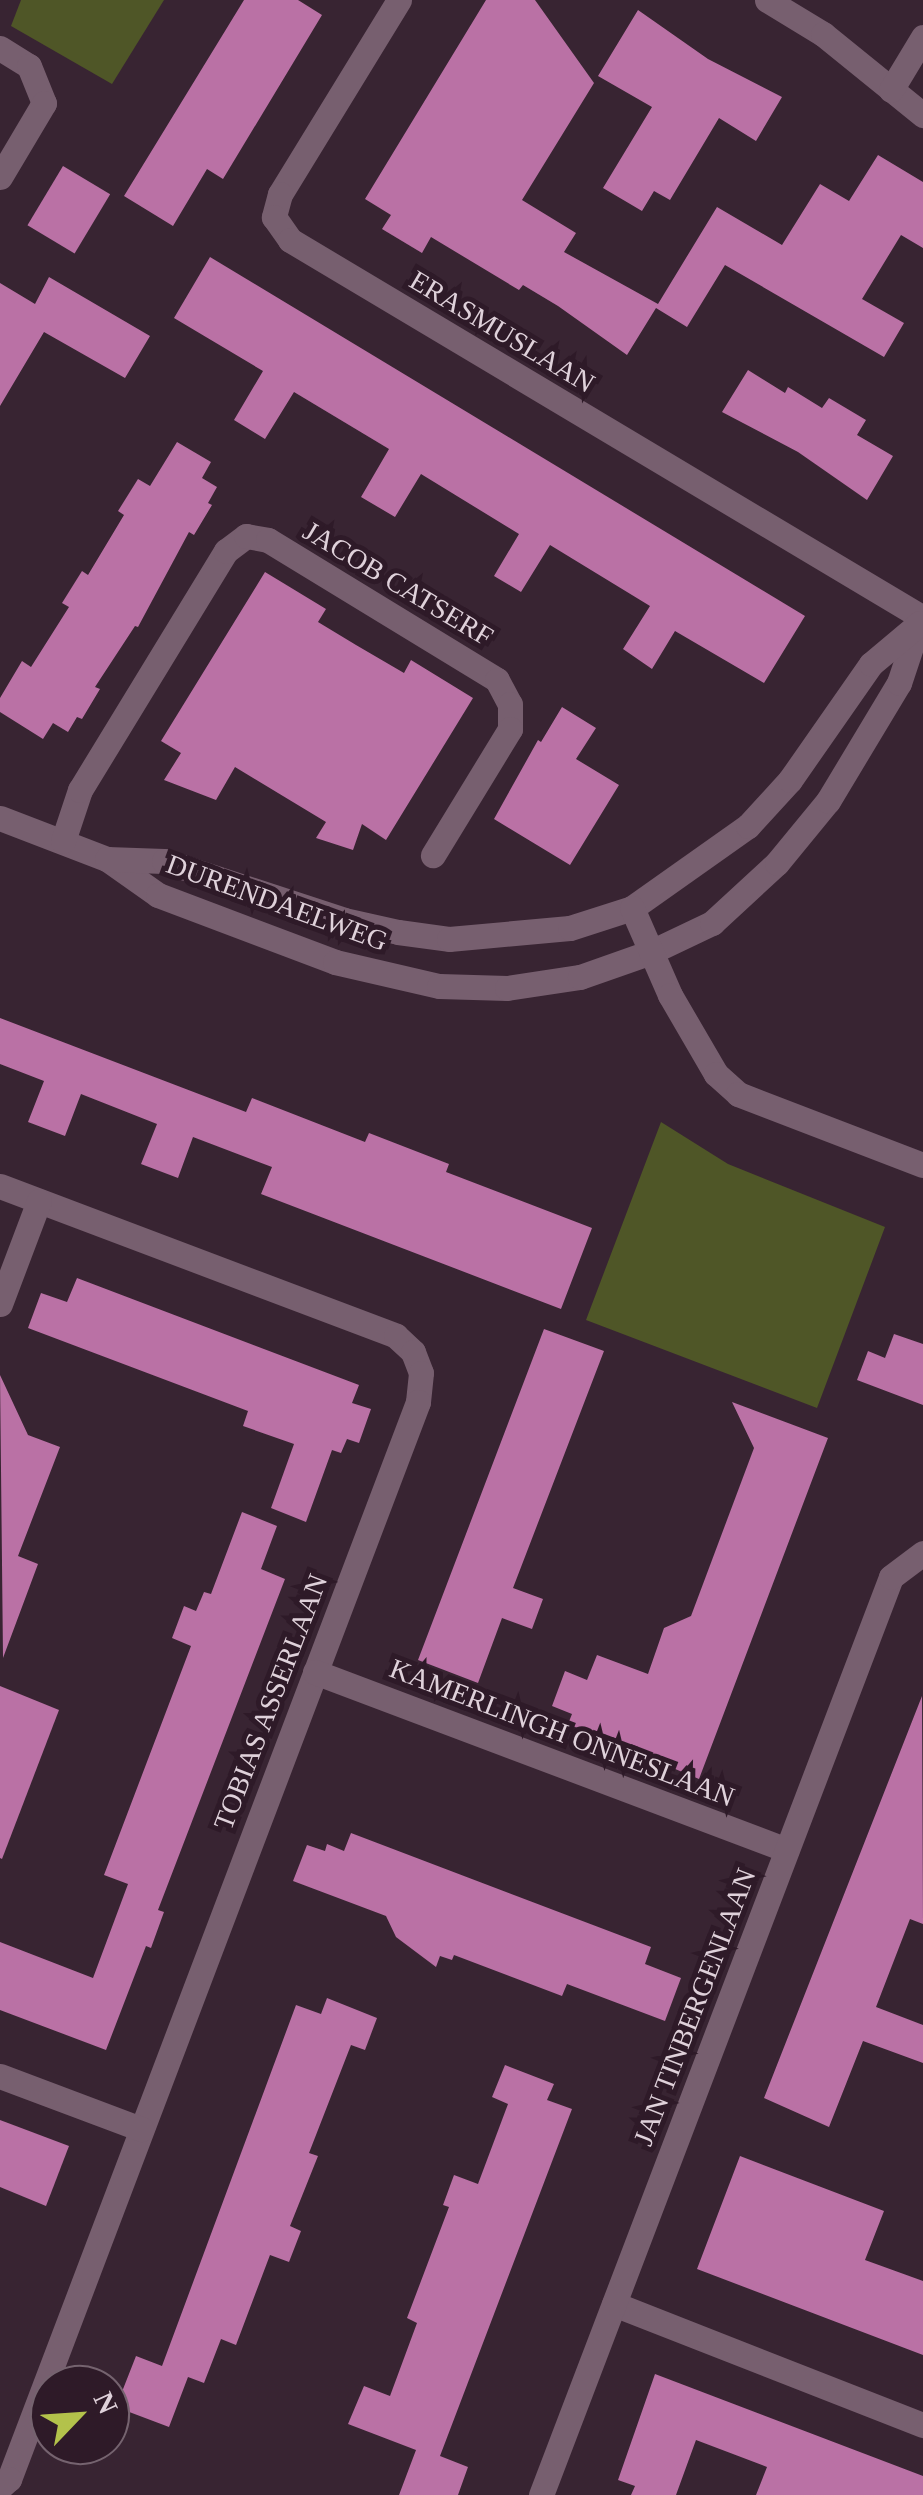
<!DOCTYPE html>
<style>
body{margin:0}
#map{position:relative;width:923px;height:2495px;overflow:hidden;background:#382432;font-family:"Times New Roman",serif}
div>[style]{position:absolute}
.green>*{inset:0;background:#4f5627}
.building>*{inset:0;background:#ba71a5;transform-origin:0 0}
.street>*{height:25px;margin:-12.5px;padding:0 12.5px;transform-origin:12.5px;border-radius:12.5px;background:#775f6f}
span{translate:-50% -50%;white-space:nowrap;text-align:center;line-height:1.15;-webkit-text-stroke:10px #2e1a28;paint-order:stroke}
.street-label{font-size:28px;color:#dfd1da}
.north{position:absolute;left:30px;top:2365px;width:100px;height:100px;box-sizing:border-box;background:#2e1a28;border:2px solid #75636f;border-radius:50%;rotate:65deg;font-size:28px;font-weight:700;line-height:40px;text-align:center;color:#dfd1da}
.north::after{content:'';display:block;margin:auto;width:35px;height:45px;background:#b3c24b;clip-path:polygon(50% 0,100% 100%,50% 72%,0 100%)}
</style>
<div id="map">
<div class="green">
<i style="clip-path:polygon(21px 0,164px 0,112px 84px,11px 26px)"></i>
<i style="clip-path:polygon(661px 1122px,728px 1164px,885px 1227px,817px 1408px,586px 1320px)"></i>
</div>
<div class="building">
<i style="clip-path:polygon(244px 0,298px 0,322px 15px,223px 179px,207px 169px,173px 226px,124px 196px)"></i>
<i style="clip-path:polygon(486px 0,535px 0,594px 83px,522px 200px,576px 233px,564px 252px,658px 304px,717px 207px,782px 245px,820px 184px,849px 201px,878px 155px,923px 182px,923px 248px,901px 235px,862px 299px,904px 323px,884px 357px,725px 265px,687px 327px,656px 308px,627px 355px,558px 306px,523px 285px,519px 290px,431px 237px,422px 253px,382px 229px,391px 215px,365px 199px)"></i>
<i style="clip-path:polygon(638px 10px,708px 59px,782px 97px,756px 141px,719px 118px,670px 200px,654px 191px,642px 211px,603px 188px,652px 107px,598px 76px)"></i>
<i style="left:63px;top:166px;width:55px;height:69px;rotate:31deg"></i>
<i style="clip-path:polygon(210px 257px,805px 616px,764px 683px,675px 631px,652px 669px,623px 649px,650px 606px,550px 545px,521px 592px,494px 576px,519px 534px,421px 474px,395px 517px,361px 497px,389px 449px,294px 392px,265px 439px,234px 420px,263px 371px,174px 318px)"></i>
<i style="clip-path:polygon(49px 277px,150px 336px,125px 378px,44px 332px,0 406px,0 283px,35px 304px)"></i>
<i style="clip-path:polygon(748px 370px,785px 393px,788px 387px,822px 408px,829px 398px,866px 420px,857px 435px,893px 456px,867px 500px,798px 452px,722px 412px)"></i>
<i style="clip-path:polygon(177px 442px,211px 462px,202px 478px,217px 487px,208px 503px,212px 505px,194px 535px,189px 532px,138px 627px,135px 626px,95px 687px,100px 689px,82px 719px,77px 717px,68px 732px,53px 723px,43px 739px,0 712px,0 698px,22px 661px,31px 667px,69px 607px,62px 603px,82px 571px,88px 575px,124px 515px,118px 511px,138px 479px,150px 486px)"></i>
<i style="clip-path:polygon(265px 572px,326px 609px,318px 622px,356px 645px,404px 673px,411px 660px,473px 698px,386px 840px,362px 824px,353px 850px,316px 838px,326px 822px,235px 767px,216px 800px,164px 780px,181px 753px,161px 741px)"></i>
<i style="clip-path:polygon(562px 707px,596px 728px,576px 759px,619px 785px,570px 865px,494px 819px,538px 740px,541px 742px)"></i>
<i style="clip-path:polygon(0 1018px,246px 1112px,252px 1098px,365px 1142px,369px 1133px,449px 1164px,446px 1172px,592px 1228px,561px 1309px,261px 1194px,272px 1167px,193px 1137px,178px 1178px,141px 1164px,157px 1124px,81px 1094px,65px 1136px,28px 1122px,44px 1081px,0 1064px)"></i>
<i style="clip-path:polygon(77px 1278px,359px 1385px,352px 1403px,371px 1409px,359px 1443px,347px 1439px,341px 1453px,332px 1450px,306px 1522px,271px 1508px,294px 1444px,243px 1426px,248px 1411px,28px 1328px,41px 1293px,67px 1302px)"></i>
<i style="clip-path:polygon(544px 1329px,604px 1351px,513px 1588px,543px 1599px,532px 1629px,502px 1618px,478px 1683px,418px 1660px)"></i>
<i style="clip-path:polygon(894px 1334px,923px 1344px,923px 1405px,857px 1380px,868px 1351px,885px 1358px)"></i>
<i style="clip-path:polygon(0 1375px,28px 1435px,60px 1447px,18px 1556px,38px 1564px,3px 1658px)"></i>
<i style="clip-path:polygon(732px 1402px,828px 1438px,699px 1779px,568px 1724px,572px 1714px,552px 1706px,565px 1671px,587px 1680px,597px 1655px,648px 1674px,664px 1628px,691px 1616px,754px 1448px)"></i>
<i style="clip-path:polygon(242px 1512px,277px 1526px,261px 1569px,285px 1579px,158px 1910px,164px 1912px,151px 1948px,146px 1946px,106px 2050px,0 2010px,0 1942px,93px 1978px,128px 1884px,104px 1875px,191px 1646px,172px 1638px,184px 1606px,196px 1611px,204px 1592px,211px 1594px)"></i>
<i style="clip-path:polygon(0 1686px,59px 1710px,2px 1859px,0 1858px)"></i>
<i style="clip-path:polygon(922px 1696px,923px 1924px,910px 1919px,876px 2007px,923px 2025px,923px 2063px,863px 2041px,829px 2127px,764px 2098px)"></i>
<i style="clip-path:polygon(351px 1833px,651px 1947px,645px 1964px,681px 1978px,665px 2021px,567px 1984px,562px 1996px,454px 1955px,452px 1960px,440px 1956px,436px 1967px,396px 1937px,386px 1916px,293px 1881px,307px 1845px,325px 1851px,327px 1844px,344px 1851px)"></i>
<i style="clip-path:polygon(327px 1998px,377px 2018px,365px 2050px,351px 2045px,309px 2153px,318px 2156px,290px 2226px,301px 2231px,289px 2262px,270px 2255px,236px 2345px,221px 2339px,204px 2383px,188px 2377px,169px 2427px,116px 2407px,136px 2356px,162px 2366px,296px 2005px,321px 2014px)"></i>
<i style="clip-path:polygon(505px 2065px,554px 2084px,547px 2100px,572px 2109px,440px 2456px,468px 2467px,458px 2495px,399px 2495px,416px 2450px,348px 2424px,364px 2386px,390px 2396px,417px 2323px,407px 2318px,449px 2207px,443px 2205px,454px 2175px,478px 2184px,508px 2104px,492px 2097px)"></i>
<i style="clip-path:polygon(0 2120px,69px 2146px,46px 2206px,0 2187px)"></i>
<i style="clip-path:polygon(740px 2156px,884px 2211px,865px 2260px,923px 2281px,923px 2355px,697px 2269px)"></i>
<i style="clip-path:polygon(655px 2374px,923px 2476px,923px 2495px,756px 2495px,767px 2467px,696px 2440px,676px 2495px,631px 2495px,635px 2486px,618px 2480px)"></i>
</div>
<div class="street">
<i style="left:399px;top:0;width:228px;rotate:121.5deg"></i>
<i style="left:280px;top:194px;width:24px;rotate:105deg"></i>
<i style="left:274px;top:217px;width:28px;rotate:55deg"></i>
<i style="left:290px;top:240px;width:737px;rotate:30.84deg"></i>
<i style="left:767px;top:0;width:66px;rotate:31.3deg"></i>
<i style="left:823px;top:34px;width:129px;rotate:39deg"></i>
<i style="left:0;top:48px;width:34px;rotate:32deg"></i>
<i style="left:29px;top:66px;width:40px;rotate:68deg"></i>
<i style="left:44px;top:103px;width:86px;rotate:120.7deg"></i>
<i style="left:891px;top:90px;width:62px;rotate:-58.9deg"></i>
<i style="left:0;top:818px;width:115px;rotate:21deg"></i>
<i style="left:107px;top:859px;width:62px;rotate:35.2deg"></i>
<i style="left:158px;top:895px;width:189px;rotate:20.7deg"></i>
<i style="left:335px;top:962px;width:107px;rotate:13deg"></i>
<i style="left:439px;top:986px;width:68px;rotate:1.7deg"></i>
<i style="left:507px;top:988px;width:74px;rotate:-8.6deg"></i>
<i style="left:580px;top:977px;width:75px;rotate:-19.4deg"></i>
<i style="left:651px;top:952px;width:68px;rotate:-25.4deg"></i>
<i style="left:712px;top:923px;width:88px;rotate:-42.7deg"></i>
<i style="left:777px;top:863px;width:80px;rotate:-50.6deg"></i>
<i style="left:828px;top:801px;width:138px;rotate:-59deg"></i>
<i style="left:899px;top:683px;width:63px;rotate:-71.6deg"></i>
<i style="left:63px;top:841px;width:54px;rotate:-71.6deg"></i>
<i style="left:80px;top:790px;width:280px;rotate:-58.6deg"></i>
<i style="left:226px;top:551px;width:25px;rotate:-37deg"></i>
<i style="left:246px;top:536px;width:22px;rotate:10deg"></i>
<i style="left:268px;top:540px;width:268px;rotate:31.4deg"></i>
<i style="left:497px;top:680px;width:27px;rotate:62deg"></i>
<i style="left:510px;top:704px;width:25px;rotate:90deg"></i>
<i style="left:510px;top:729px;width:148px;rotate:121.4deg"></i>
<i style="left:107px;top:859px;width:57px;rotate:2deg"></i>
<i style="left:164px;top:861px;width:189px;rotate:18.1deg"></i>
<i style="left:344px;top:920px;width:55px;rotate:12.5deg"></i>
<i style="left:398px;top:932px;width:51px;rotate:7.8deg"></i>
<i style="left:449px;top:939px;width:121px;rotate:-5.2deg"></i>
<i style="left:570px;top:928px;width:65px;rotate:-17.9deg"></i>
<i style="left:632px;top:908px;width:142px;rotate:-35.3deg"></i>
<i style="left:748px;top:826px;width:62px;rotate:-47.6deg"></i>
<i style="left:790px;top:780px;width:141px;rotate:-55.1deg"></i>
<i style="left:871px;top:664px;width:64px;rotate:-39.9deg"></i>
<i style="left:632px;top:908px;width:95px;rotate:66.4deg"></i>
<i style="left:670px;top:995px;width:91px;rotate:59.8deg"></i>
<i style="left:716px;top:1074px;width:30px;rotate:42deg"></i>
<i style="left:738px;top:1094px;width:198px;rotate:21deg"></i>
<i style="left:0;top:1186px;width:423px;rotate:20.7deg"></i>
<i style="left:396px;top:1336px;width:23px;rotate:43deg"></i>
<i style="left:413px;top:1352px;width:22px;rotate:69deg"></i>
<i style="left:421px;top:1373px;width:29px;rotate:96deg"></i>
<i style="left:418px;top:1402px;width:1152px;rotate:110.79deg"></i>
<i style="left:9px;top:2479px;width:12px;rotate:138deg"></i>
<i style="left:0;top:1304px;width:110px;rotate:-69.3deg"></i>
<i style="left:315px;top:1672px;width:504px;rotate:20.66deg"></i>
<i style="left:0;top:2076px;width:151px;rotate:20.6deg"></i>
<i style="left:614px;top:2304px;width:332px;rotate:21.4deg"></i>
<i style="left:541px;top:2495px;width:982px;rotate:-69.13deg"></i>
<i style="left:891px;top:1577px;width:40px;rotate:-37deg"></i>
</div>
<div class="street-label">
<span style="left:502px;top:332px;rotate:31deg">ERASMUSLAAN</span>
<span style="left:398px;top:584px;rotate:31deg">JACOB CATSERF</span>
<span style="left:277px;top:903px;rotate:20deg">DURENDAELWEG</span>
<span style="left:271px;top:1702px;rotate:-69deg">TOBIAS ASSERLAAN</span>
<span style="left:562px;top:1733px;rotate:21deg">KAMERLINGH ONNESLAAN</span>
<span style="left:695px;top:2007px;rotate:-69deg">JAN TINBERGENLAAN</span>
</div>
<div class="north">N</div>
</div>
